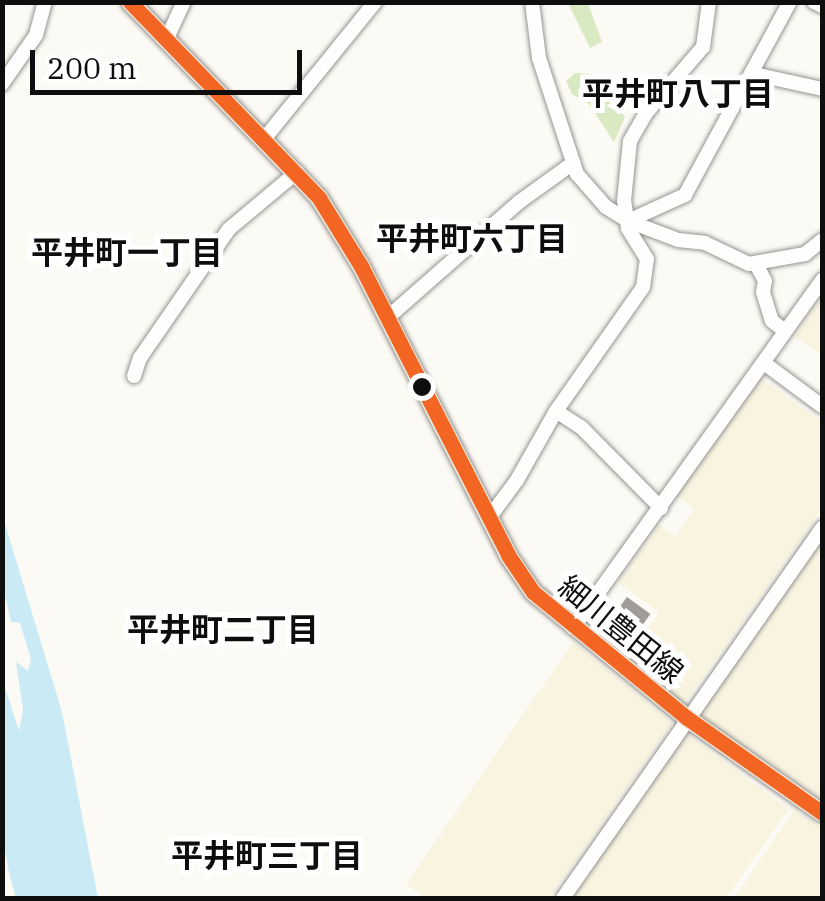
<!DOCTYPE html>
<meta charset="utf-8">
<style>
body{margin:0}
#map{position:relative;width:825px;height:901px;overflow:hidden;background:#fcfaf4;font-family:"IBM Plex Serif","Noto Sans JP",serif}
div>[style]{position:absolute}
.farmland>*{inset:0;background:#f8f4e0}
.forest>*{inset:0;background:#d9e9c1}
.water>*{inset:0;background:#caebf6}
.building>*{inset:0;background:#9f9c99;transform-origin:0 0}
.roads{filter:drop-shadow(0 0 2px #959492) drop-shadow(0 0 2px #959492)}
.minor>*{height:14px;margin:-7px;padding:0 7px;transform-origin:7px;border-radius:7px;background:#fffefd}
.major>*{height:18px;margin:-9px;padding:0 9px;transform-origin:9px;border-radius:9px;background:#ede6d9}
.bus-1>*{height:15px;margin:-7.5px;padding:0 7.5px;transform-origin:7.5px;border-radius:7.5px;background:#f26522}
.dots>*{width:28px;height:28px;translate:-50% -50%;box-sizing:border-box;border:5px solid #fff;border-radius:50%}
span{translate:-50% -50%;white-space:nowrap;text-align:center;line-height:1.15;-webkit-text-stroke:10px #fff;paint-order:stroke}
.street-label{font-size:30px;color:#0e0e0e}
.neighbourhood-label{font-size:32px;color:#0e0e0e;font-weight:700}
.frame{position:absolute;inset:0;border:5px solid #0e0e0e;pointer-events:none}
.scale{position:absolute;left:30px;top:50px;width:272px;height:45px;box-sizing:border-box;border:5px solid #0e0e0e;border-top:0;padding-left:12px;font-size:30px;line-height:35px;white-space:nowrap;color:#0e0e0e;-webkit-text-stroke:8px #fff;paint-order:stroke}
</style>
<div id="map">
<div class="farmland">
<i style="clip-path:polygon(822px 295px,822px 355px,795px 337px)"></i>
<i style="clip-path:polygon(761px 378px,822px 422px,822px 509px,682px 707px,622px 664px,659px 612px,618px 582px,659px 525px,675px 536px,694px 509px,677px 496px)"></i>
<i style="clip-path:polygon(822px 529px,822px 803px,692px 713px)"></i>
<i style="clip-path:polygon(573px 642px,672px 723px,549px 898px,426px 898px,406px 884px)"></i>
<i style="clip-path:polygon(681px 730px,789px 809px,726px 898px,565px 898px)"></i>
<i style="clip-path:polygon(794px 810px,822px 828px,822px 898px,734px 898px)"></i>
</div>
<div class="forest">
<i style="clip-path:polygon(568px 3px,588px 3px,602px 42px,590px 48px)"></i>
<i style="clip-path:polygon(575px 73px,591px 74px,625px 117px,614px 142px,589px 104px,572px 94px,566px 81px)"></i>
</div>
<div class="water">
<i style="clip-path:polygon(3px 517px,62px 712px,98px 898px,16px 898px,9px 873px,2px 832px,3px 681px,19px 731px,23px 710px,16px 662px,28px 671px,31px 659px,20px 623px,11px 622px,3px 587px)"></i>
</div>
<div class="building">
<i style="left:627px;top:597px;width:29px;height:13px;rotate:36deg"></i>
</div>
<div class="roads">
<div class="minor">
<i style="left:532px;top:2px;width:56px;rotate:82.9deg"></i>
<i style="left:539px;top:58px;width:122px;rotate:71.9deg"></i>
<i style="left:577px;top:174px;width:44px;rotate:48.7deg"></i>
<i style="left:606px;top:207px;width:26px;rotate:32deg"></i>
<i style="left:628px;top:221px;width:53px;rotate:20.8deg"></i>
<i style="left:678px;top:240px;width:27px;rotate:6deg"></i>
<i style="left:705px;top:243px;width:49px;rotate:25.5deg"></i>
<i style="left:749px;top:264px;width:57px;rotate:-10.1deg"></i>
<i style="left:805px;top:254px;width:22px;rotate:-39deg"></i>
<i style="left:814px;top:2px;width:9px;rotate:27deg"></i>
<i style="left:167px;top:38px;width:40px;rotate:-65deg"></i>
<i style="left:754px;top:74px;width:70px;rotate:12.4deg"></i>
<i style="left:2px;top:84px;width:60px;rotate:-55.2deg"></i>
<i style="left:36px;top:35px;width:34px;rotate:-75deg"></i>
<i style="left:265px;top:138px;width:175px;rotate:-51deg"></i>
<i style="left:628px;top:221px;width:63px;rotate:-24.5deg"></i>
<i style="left:685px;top:195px;width:220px;rotate:-61.5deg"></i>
<i style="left:756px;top:264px;width:19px;rotate:62deg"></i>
<i style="left:765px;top:281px;width:11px;rotate:100deg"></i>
<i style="left:763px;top:292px;width:30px;rotate:73deg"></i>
<i style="left:772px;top:321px;width:16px;rotate:38deg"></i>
<i style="left:386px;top:319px;width:177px;rotate:-41.3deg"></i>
<i style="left:519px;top:202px;width:67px;rotate:-35.8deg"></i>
<i style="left:764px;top:363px;width:72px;rotate:36.6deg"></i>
<i style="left:134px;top:376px;width:19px;rotate:-72deg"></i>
<i style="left:140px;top:358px;width:157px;rotate:-55.4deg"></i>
<i style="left:229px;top:229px;width:89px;rotate:-40deg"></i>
<i style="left:556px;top:411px;width:30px;rotate:33deg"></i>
<i style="left:581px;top:427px;width:114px;rotate:45.4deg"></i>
<i style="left:489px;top:518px;width:47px;rotate:-53.6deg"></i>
<i style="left:517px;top:480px;width:79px;rotate:-60.5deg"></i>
<i style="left:556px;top:411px;width:151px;rotate:-54.9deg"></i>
<i style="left:643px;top:287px;width:28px;rotate:-82deg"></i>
<i style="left:647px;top:259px;width:36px;rotate:-122deg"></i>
<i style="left:628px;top:228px;width:27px;rotate:-98deg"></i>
<i style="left:624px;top:201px;width:60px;rotate:-84.3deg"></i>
<i style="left:630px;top:141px;width:34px;rotate:-60deg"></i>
<i style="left:647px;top:112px;width:86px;rotate:-49.3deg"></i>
<i style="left:703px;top:47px;width:45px;rotate:-82.4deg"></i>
<i style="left:573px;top:628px;width:428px;rotate:-54.4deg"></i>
<i style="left:563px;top:898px;width:452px;rotate:-55deg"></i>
</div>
<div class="major">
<i style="left:130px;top:2px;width:272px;rotate:46deg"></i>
<i style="left:319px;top:198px;width:80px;rotate:58.3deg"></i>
<i style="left:361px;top:266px;width:324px;rotate:63deg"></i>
<i style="left:508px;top:555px;width:45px;rotate:56deg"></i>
<i style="left:533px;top:592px;width:199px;rotate:39.3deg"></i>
<i style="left:687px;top:718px;width:165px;rotate:35.1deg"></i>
</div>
</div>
<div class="bus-1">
<i style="left:130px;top:2px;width:272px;rotate:46deg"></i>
<i style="left:319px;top:198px;width:80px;rotate:58.3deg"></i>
<i style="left:361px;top:266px;width:324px;rotate:63deg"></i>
<i style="left:508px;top:555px;width:45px;rotate:56deg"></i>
<i style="left:533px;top:592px;width:199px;rotate:39.3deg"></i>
<i style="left:687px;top:718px;width:165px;rotate:35.1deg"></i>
</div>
<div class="dots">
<i style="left:422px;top:387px;background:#0e0e0e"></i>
</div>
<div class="street-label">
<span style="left:621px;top:629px;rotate:39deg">細川豊田線</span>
</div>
<div class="neighbourhood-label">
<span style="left:678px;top:93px">平井町八丁目</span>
<span style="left:472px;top:238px">平井町六丁目</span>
<span style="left:127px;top:252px">平井町一丁目</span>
<span style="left:223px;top:629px">平井町二丁目</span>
<span style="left:267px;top:855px">平井町三丁目</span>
</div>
<div class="frame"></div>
<div class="scale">200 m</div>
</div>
